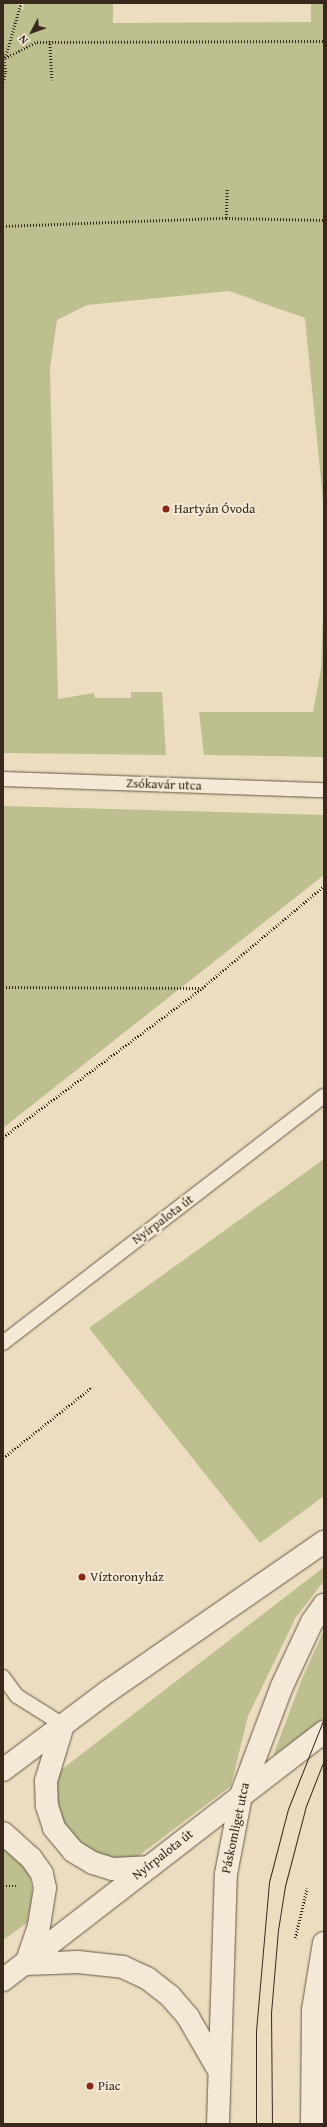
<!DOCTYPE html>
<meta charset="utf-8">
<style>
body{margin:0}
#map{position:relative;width:327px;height:2127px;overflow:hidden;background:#ecddc0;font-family:"Gentium Book Plus",serif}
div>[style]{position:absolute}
.green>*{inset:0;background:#bdbf8e}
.path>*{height:2.5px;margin-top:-1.25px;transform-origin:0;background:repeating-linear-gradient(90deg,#39291c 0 1px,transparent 0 3px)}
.roads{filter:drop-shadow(0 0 1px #665645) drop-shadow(0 0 1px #665645)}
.service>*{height:14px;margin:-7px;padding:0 7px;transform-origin:7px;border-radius:7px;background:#f3e9d6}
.tertiary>*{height:22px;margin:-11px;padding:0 11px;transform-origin:11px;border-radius:11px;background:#f3e9d6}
.secondary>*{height:22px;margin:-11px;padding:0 11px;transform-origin:11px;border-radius:11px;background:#f3e9d6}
.tram>*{height:1px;margin:-0.5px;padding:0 0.5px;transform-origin:0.5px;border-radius:0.5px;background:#39291c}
.dots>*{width:11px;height:11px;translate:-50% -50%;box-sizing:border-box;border:2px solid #f3e9d6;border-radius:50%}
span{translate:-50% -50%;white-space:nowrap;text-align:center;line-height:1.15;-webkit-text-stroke:4px #f3e9d6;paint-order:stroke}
.poi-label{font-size:13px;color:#39291c}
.left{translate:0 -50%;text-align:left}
.street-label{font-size:13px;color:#39291c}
.frame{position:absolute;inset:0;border:4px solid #39291c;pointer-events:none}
.north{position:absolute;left:12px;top:12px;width:40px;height:40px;-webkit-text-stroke:3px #f3e9d6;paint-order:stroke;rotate:229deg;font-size:11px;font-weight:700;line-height:16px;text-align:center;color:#39291c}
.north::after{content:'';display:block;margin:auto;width:14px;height:18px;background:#39291c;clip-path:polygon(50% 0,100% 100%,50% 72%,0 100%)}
</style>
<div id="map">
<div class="green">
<i style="clip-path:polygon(3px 3px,16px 3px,23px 10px,24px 3px,113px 3px,113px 23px,311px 22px,311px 3px,324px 3px,324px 510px,305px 318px,229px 291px,87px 305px,57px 320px,50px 368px,58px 699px,94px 693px,95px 698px,131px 698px,131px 692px,162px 692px,166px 755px,3px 753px)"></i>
<i style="clip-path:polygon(324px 590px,324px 757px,204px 755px,199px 712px,313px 712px,321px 669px)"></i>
<i style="clip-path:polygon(3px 806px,324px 815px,324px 875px,3px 1128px)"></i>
<i style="clip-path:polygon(324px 1159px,324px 1496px,260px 1543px,89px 1328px)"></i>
<i style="clip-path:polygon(324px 1567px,324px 1581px,296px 1617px,248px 1716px,231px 1786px,129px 1863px,98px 1858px,59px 1824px,52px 1777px)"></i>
<i style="clip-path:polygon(324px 1630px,324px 1718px,273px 1756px,302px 1679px)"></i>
<i style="clip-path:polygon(3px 1845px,28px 1869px,33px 1894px,27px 1923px,3px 1940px)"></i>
</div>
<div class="path">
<i style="left:50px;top:41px;width:39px;rotate:87deg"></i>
<i style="left:3px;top:53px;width:20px;rotate:81deg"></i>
<i style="left:6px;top:73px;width:10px;rotate:107deg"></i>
<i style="left:5px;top:58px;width:36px;rotate:-27deg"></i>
<i style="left:37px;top:42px;width:287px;rotate:-0.2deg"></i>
<i style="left:5px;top:58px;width:57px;rotate:-73.8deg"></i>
<i style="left:226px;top:218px;width:29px;rotate:-88deg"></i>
<i style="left:3px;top:226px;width:223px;rotate:-2.1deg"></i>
<i style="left:226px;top:218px;width:98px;rotate:1.2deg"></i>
<i style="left:3px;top:987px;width:198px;rotate:0.3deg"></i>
<i style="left:3px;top:1137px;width:249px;rotate:-36.8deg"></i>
<i style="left:202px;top:988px;width:159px;rotate:-39.9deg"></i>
<i style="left:3px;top:1458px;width:114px;rotate:-38.6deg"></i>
<i style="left:3px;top:1886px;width:13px"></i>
<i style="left:295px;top:1938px;width:51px;rotate:-76.5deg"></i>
</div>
<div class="roads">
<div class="service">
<i style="left:3px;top:779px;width:321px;rotate:2deg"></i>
<i style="left:3px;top:1343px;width:405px;rotate:-37.6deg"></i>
<i style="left:3px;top:1677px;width:24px;rotate:54deg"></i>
<i style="left:17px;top:1696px;width:54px;rotate:32.2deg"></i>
</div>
<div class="tertiary">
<i style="left:26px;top:1964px;width:52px;rotate:-2.2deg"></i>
<i style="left:78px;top:1962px;width:45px;rotate:6.3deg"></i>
<i style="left:123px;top:1967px;width:26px;rotate:25deg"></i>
<i style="left:147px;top:1978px;width:29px;rotate:38deg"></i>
<i style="left:170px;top:1996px;width:28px;rotate:49deg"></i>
<i style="left:188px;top:2017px;width:58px;rotate:59.9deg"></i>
<i style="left:218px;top:2124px;width:250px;rotate:-88.2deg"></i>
<i style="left:226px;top:1874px;width:80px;rotate:-79.2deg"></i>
<i style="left:241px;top:1795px;width:116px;rotate:-69.4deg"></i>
<i style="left:282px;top:1686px;width:71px;rotate:-64.9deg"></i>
<i style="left:312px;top:1622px;width:21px;rotate:-55deg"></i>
<i style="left:312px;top:2124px;width:114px;rotate:-89.5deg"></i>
<i style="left:313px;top:2010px;width:68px;rotate:-80.7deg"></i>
</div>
<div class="secondary">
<i style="left:63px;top:1725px;width:59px;rotate:106.9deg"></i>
<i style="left:46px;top:1781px;width:25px;rotate:88deg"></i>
<i style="left:47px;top:1806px;width:23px;rotate:72deg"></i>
<i style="left:54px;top:1828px;width:30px;rotate:50deg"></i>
<i style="left:73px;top:1851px;width:23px;rotate:31deg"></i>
<i style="left:93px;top:1863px;width:21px;rotate:17deg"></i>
<i style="left:113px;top:1869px;width:34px;rotate:-3deg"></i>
<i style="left:3px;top:1770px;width:130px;rotate:-36.9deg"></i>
<i style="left:107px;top:1692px;width:264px;rotate:-34.7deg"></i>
<i style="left:3px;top:1833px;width:38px;rotate:42deg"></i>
<i style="left:31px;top:1858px;width:19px;rotate:55deg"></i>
<i style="left:42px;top:1874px;width:14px;rotate:78deg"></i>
<i style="left:45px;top:1888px;width:38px;rotate:99deg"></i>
<i style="left:39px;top:1926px;width:40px;rotate:108.9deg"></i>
<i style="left:3px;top:1980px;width:406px;rotate:-37.7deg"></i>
</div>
</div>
<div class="tram">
<i style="left:256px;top:2124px;width:93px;rotate:-90deg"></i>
<i style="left:256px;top:2031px;width:150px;rotate:-85deg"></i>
<i style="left:269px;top:1882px;width:75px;rotate:-75.4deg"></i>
<i style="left:288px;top:1809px;width:98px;rotate:-68.4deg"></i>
<i style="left:272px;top:2124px;width:111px;rotate:-90.5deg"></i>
<i style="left:271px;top:2013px;width:83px;rotate:-85.2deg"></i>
<i style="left:278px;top:1930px;width:45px;rotate:-81deg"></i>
<i style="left:285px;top:1886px;width:83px;rotate:-75.3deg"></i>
<i style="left:306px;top:1806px;width:49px;rotate:-68.6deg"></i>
</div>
<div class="dots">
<i style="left:166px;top:509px;background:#8f2418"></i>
<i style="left:82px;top:1577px;background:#8f2418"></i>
<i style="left:90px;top:2086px;background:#8f2418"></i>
</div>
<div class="poi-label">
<span class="left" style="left:174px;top:509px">Hartyán Óvoda</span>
<span class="left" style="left:90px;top:1577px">Víztoronyház</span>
<span class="left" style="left:98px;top:2086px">Piac</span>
</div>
<div class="street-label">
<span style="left:164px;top:785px;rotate:2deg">Zsókavár utca</span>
<span style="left:163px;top:1220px;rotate:-37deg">Nyírpalota út</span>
<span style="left:236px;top:1828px;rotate:-78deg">Páskomliget utca</span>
<span style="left:163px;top:1855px;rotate:-38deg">Nyírpalota út</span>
</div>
<div class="frame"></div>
<div class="north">N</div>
</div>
